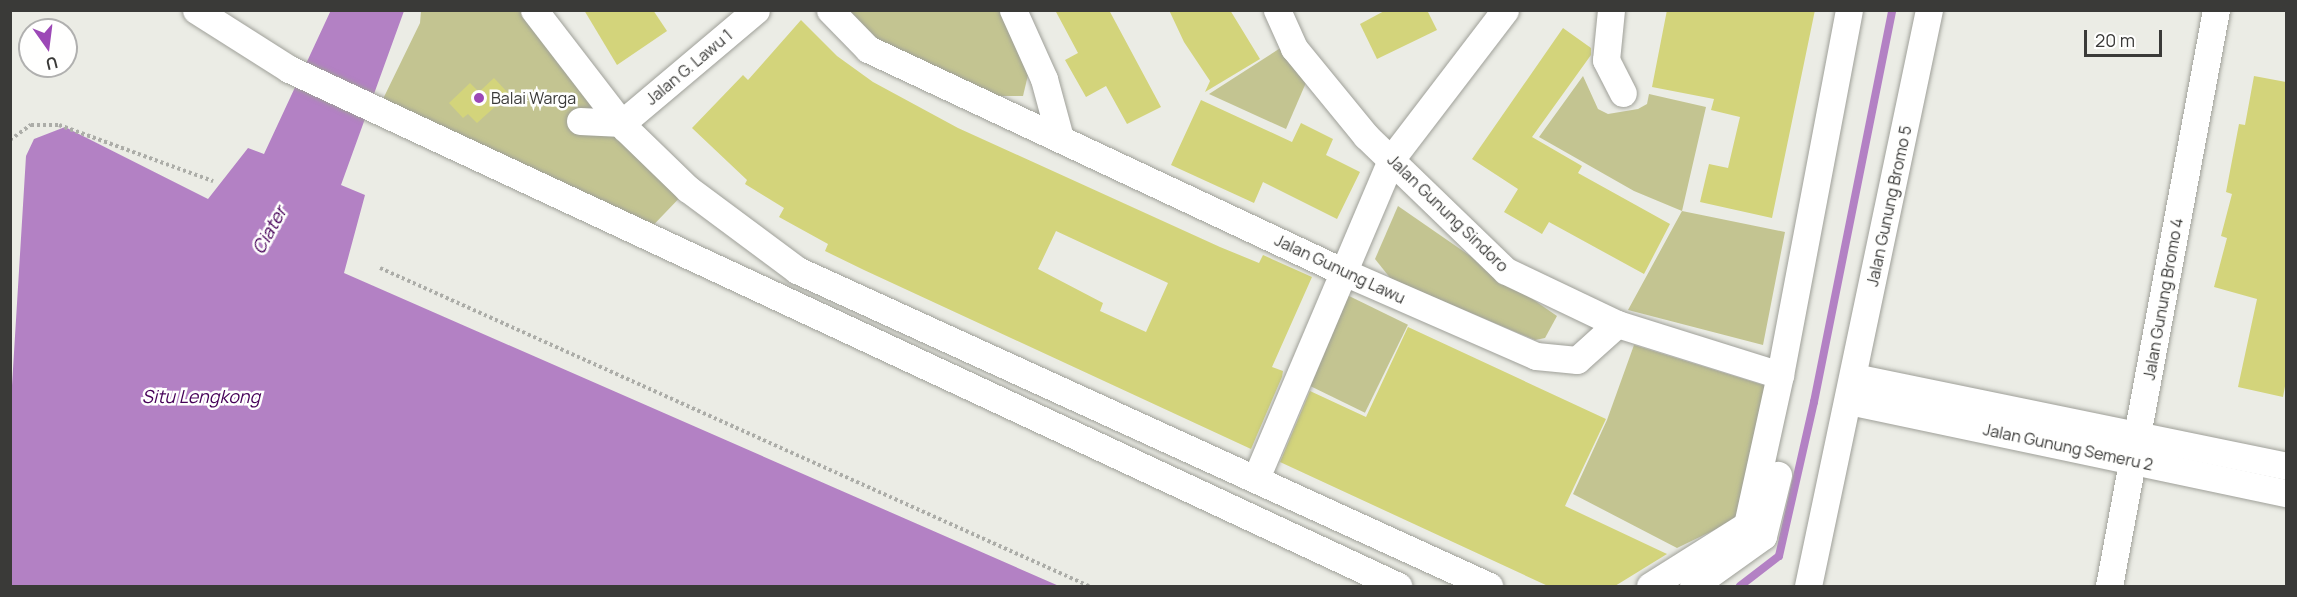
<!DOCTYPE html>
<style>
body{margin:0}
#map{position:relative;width:2297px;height:597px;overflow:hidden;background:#ebece5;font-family:Manrope,sans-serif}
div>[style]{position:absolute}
.green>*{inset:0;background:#c3c491;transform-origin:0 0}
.water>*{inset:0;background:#b381c4}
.stream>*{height:8px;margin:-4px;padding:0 4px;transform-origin:4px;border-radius:4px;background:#b381c4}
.building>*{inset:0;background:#d3d47b}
.path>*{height:4px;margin-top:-2px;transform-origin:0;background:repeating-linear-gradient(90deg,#acada8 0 3px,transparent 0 6px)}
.roads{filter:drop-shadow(0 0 2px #9fa099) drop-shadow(0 0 2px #9fa099)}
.minor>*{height:27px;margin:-13.5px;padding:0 13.5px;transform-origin:13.5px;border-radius:13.5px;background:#fff}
.dots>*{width:16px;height:16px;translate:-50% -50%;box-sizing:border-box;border:3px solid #fffffe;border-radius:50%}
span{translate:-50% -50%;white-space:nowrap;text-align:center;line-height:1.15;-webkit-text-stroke:5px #fffffe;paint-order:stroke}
.street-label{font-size:16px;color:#3a3a38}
.poi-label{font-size:16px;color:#3a3a38}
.left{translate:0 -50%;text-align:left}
.water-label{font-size:18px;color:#460158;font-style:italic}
.frame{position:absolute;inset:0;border:12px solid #3a3a38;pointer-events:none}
.north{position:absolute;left:18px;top:18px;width:60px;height:60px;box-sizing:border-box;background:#fffffe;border:2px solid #b0b0af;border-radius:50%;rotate:166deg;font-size:16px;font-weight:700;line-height:24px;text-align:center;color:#3a3a38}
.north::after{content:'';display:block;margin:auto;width:21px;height:27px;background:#9c48b6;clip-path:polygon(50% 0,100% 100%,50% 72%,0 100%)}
.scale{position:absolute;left:2084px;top:30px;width:78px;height:27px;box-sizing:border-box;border:3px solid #3a3a38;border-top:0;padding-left:8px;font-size:18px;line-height:21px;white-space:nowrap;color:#3a3a38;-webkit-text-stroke:4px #fffffe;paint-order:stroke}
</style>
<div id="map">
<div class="green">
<i style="clip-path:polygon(421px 11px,546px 11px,688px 189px,641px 238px,382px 101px,420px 23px)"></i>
<i style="clip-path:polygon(830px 11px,1013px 11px,1028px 75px,1023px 96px,999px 96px,868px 49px)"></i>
<i style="clip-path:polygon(1285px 45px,1308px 78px,1286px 129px,1209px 94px)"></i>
<i style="clip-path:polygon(1583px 76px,1598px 109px,1608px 114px,1638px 109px,1647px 104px,1649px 94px,1706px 107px,1682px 211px,1785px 232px,1763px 345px,1628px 310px,1682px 211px,1634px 191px,1539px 137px)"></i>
<i style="clip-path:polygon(1398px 206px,1557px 316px,1545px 338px,1535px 340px,1391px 279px,1375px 259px)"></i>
<i style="left:1345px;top:294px;width:70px;height:98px;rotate:26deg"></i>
<i style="clip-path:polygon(1634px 345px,1766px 386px,1737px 519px,1677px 548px,1573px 494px,1607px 420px)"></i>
</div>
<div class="water">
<i style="clip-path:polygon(331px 10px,404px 11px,341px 185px,365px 195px,344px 273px,1059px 586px,11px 586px,10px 418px,26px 156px,34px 139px,65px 127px,208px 199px,248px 148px,264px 154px)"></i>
</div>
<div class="stream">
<i style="left:1740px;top:586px;width:49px;rotate:-37.6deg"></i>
<i style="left:1779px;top:556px;width:158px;rotate:-77.2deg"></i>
<i style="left:1814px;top:402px;width:400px;rotate:-78.7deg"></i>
</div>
<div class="building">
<i style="clip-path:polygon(584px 10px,653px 10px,667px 31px,617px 65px)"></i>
<i style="clip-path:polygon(1055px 10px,1109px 10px,1161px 107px,1127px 124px,1106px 86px,1086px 97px,1065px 60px,1078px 53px)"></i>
<i style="clip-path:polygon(1169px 10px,1230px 10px,1260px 59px,1205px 92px,1210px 81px,1184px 42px)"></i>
<i style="clip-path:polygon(1386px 10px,1427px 10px,1437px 30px,1377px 59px,1360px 24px)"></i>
<i style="clip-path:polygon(1667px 10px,1815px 10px,1772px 218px,1700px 202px,1709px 164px,1728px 168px,1740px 117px,1711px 110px,1714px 99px,1652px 87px)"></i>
<i style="clip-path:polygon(evenodd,801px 20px,837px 56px,873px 82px,958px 128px,1220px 247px,1259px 263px,1263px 255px,1312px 277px,1272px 367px,1283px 371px,1282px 377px,1251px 449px,864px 270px,825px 251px,828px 244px,779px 217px,784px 208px,745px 184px,747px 180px,692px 128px,743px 75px,748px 80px,801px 20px,1056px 231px,1168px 283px,1146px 332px,1100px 311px,1103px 303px,1038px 269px,1056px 231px)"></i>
<i style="clip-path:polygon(1563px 28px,1591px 48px,1591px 55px,1532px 137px,1582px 166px,1578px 173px,1670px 224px,1644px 274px,1549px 222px,1542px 234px,1504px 212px,1518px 189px,1472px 159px)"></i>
<i style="clip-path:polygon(2254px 76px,2286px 82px,2286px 381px,2283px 397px,2238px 387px,2257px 299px,2214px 287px,2227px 238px,2221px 236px,2232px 194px,2226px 192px,2239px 124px,2245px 125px)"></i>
<i style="clip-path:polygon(494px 78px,509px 94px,477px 123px,468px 114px,463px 118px,449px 103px,470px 83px,479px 92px)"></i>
<i style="clip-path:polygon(1201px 100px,1292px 142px,1301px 123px,1333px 139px,1326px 155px,1360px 172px,1337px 219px,1263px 182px,1254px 203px,1171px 165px)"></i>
<i style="clip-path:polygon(1408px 327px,1606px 419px,1565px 506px,1667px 554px,1615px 586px,1548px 586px,1280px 462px,1310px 391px,1366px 417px)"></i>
</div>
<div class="path">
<i style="left:10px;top:140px;width:26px;rotate:-36deg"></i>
<i style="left:31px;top:125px;width:28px"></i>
<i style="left:59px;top:125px;width:164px;rotate:20deg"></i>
<i style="left:380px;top:268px;width:777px;rotate:24.16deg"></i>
</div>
<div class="roads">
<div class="minor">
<i style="left:196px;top:10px;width:110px;rotate:32.4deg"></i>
<i style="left:289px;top:69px;width:1224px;rotate:24.99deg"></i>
<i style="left:534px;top:10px;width:149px;rotate:52.4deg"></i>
<i style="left:625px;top:128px;width:88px;rotate:44.1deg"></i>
<i style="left:688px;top:189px;width:136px;rotate:36.6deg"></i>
<i style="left:797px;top:270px;width:761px;rotate:24.54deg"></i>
<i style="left:830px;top:10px;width:54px;rotate:45.7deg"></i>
<i style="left:868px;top:49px;width:528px;rotate:25.11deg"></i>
<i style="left:1346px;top:273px;width:207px;rotate:23.6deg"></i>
<i style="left:1536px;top:356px;width:41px;rotate:5.6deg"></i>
<i style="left:1577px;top:360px;width:54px;rotate:-42deg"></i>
<i style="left:1013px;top:10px;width:76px;rotate:65.8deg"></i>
<i style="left:1044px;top:79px;width:61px;rotate:74.8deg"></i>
<i style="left:1277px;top:10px;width:42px;rotate:65.9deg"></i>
<i style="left:1294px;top:48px;width:114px;rotate:50.7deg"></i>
<i style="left:1366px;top:136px;width:194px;rotate:44deg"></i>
<i style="left:1506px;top:271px;width:123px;rotate:25.5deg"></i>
<i style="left:1617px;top:324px;width:171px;rotate:17.4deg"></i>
<i style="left:1611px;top:10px;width:50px;rotate:95.7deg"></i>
<i style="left:1606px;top:60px;width:37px;rotate:63deg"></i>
<i style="left:580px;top:121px;width:42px;rotate:2.7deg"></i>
<i style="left:622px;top:123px;width:175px;rotate:-40.1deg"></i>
<i style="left:1854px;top:377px;width:441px;rotate:11.6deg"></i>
<i style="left:1849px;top:401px;width:447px;rotate:11.9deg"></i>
<i style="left:1256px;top:478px;width:348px;rotate:-67deg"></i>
<i style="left:1392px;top:158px;width:186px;rotate:-52.6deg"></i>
<i style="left:1650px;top:586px;width:115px;rotate:-32.2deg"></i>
<i style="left:1747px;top:525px;width:154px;rotate:-77.6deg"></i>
<i style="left:1780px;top:375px;width:371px;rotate:-79.3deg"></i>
<i style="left:1693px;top:586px;width:86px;rotate:-35.5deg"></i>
<i style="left:1763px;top:536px;width:63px;rotate:-76.2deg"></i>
<i style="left:1808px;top:586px;width:589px;rotate:-78.14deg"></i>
<i style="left:2109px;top:586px;width:586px;rotate:-79.48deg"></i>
</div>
</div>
<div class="dots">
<i style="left:479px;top:98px;background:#9c48b6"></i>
</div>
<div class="street-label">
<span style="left:689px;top:67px;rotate:-40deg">Jalan G. Lawu 1</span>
<span style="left:1889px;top:206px;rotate:-78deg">Jalan Gunung Bromo 5</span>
<span style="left:1448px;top:213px;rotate:44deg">Jalan Gunung Sindoro</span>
<span style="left:1340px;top:269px;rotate:25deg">Jalan Gunung Lawu</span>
<span style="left:2163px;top:299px;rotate:-80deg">Jalan Gunung Bromo 4</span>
<span style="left:2068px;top:447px;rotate:12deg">Jalan Gunung Semeru 2</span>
</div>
<div class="poi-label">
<span class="left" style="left:491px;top:98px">Balai Warga</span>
</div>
<div class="water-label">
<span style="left:269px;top:230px;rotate:-61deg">Ciater</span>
<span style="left:201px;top:396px">Situ Lengkong</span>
</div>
<div class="frame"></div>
<div class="north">U</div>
<div class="scale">20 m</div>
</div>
